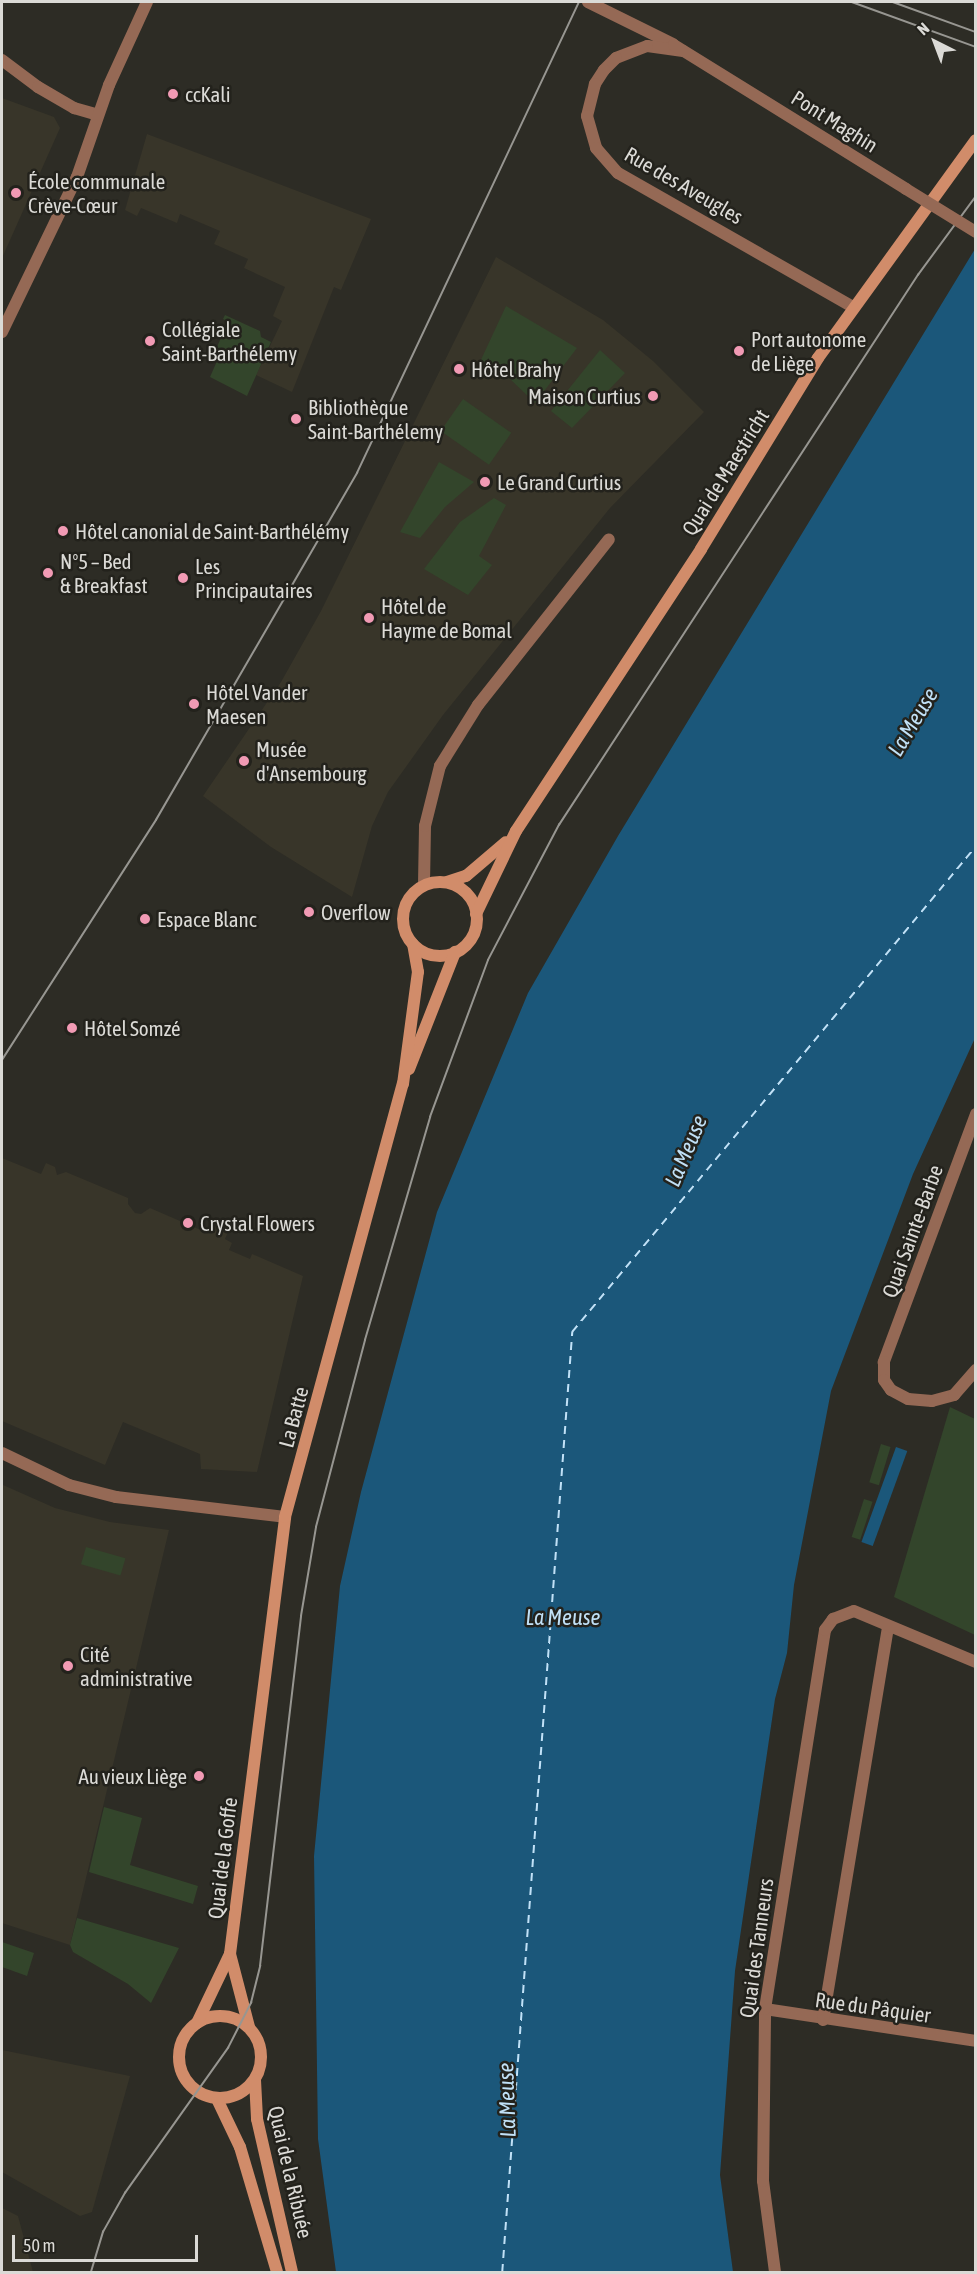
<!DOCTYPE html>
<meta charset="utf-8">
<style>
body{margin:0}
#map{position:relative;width:977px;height:2274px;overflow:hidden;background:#2d2c25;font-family:"Asap Condensed",sans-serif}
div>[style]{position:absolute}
.built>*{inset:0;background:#383529}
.green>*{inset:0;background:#33452b;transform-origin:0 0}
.water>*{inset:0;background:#1b577a;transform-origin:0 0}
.ferry>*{height:1.5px;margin-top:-0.75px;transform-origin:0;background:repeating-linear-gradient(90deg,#c1e1f7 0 8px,transparent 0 14px)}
.minor>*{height:12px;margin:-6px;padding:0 6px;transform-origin:6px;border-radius:6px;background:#956955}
.tertiary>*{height:12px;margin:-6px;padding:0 6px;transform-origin:6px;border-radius:6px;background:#956955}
.secondary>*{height:12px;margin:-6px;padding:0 6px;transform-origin:6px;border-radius:6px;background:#d18c6a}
.secondary>.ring{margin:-6px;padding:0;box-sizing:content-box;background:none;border:12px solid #d18c6a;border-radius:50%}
.tram>*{height:1.5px;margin:-0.75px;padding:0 0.75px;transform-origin:0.75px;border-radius:0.75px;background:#979691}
.tertiary-bridge>*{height:12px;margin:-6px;padding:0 6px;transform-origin:6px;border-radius:6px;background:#956955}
.dots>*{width:16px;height:16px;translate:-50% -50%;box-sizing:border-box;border:3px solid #23221c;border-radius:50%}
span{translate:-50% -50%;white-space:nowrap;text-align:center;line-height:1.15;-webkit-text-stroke:5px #23221c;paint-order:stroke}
.poi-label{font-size:21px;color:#dbdad6}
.left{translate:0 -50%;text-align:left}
.right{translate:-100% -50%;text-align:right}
.street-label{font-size:21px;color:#dbdad6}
.water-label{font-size:22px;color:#c1e1f7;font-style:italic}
.frame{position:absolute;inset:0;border:3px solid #dbdad6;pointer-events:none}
.north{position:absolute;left:905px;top:12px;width:60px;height:60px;-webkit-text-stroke:4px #23221c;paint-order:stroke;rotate:318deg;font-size:16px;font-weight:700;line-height:24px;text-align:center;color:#dbdad6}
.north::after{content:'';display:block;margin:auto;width:21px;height:27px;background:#dbdad6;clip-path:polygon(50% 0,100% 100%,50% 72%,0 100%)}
.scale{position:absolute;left:12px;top:2235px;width:186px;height:27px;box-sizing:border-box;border:3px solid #dbdad6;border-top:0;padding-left:8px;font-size:18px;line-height:21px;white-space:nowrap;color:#dbdad6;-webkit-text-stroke:4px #23221c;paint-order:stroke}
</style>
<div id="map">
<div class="built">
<i style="clip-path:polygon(2px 98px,54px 117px,60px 128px,2px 258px)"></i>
<i style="clip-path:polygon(147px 134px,371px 219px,341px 290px,334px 287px,292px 392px,256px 375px,282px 321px,273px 316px,285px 287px,244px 268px,248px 259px,214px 244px,220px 231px,180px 214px,177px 223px,141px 208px,137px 216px,125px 210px)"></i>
<i style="clip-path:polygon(496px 257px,603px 320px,653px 361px,704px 412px,610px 508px,443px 715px,388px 792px,372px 826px,352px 897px,271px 847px,203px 796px,281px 682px,321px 611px)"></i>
<i style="clip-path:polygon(2px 1158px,41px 1174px,46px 1163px,55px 1167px,57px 1175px,66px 1172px,128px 1198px,128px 1204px,135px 1213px,141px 1214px,150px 1208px,210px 1234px,219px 1220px,231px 1225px,225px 1239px,232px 1243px,229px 1250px,250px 1259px,252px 1254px,303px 1276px,257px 1472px,201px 1469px,200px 1454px,123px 1422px,105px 1465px,2px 1421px)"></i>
<i style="clip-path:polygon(3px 1485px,55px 1508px,110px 1522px,169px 1530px,70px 1945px,2px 1923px)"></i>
<i style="clip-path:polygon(2px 2050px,130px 2076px,92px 2212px,80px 2216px,2px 2172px)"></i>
<i style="clip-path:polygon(2px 2208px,18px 2216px,33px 2272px,2px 2272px)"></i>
</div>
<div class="green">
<i style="clip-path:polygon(506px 306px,577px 348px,535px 403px,509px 378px,479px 364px)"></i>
<i style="clip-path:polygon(225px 315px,260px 331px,261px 337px,271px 342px,247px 396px,210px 377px,217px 361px,212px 358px,228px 322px,223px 319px)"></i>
<i style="clip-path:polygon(600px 350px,625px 373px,572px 428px,551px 411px)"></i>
<i style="left:463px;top:399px;width:59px;height:39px;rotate:35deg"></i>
<i style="clip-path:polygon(439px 462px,474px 482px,445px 507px,420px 538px,400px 532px)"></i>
<i style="clip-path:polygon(494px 498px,506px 505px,479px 556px,492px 565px,468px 595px,424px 569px,460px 522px)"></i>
<i style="clip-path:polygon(950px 1407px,975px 1419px,975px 1635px,894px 1597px)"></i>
<i style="left:881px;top:1444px;width:10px;height:40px;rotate:17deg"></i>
<i style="left:864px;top:1499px;width:9px;height:40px;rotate:18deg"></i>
<i style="left:86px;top:1547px;width:41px;height:18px;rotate:16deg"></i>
<i style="clip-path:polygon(104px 1807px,142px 1818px,130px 1865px,198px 1886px,193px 1904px,89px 1872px)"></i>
<i style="clip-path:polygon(77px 1918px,179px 1948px,151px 2003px,128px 1984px,73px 1952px,70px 1945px)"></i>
<i style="clip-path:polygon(2px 1942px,34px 1953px,27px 1976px,2px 1967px)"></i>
</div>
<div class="water">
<i style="clip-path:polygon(975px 249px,975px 1038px,913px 1174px,831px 1391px,794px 1585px,787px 1653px,775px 1699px,735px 1971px,720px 2175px,733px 2272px,336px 2272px,318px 2139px,314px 1856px,340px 1586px,361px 1492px,437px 1212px,528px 993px,618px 836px)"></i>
<i style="left:896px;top:1447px;width:12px;height:101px;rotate:20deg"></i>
</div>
<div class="ferry">
<i style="left:502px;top:2272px;width:943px;rotate:-85.74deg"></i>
<i style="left:572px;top:1332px;width:632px;rotate:-50.26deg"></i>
</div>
<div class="minor">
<i style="left:588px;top:2px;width:95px;rotate:26.3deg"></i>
<i style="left:683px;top:51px;width:36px;rotate:-172deg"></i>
<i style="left:647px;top:46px;width:33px;rotate:159deg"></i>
<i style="left:616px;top:58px;width:17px;rotate:135deg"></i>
<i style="left:604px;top:70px;width:17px;rotate:123deg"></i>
<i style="left:595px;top:84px;width:33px;rotate:104deg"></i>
<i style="left:587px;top:116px;width:33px;rotate:74deg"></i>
<i style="left:596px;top:148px;width:33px;rotate:49deg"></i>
<i style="left:618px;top:173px;width:271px;rotate:29.7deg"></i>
<i style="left:2px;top:60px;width:45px;rotate:36.9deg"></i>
<i style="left:38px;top:87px;width:42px;rotate:30.3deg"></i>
<i style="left:74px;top:108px;width:25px;rotate:16deg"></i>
<i style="left:2px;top:332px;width:172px;rotate:-64.2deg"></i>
<i style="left:77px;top:177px;width:97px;rotate:-70.8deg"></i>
<i style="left:109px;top:85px;width:91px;rotate:-65.4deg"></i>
<i style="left:424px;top:884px;width:58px;rotate:-89deg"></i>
<i style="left:425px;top:826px;width:62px;rotate:-76deg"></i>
<i style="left:440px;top:766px;width:72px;rotate:-58.1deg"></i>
<i style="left:478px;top:705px;width:211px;rotate:-51.7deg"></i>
<i style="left:976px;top:1114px;width:265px;rotate:110.4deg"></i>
<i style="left:884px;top:1362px;width:18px;rotate:90deg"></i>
<i style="left:884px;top:1380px;width:12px;rotate:55deg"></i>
<i style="left:891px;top:1390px;width:19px;rotate:28deg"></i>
<i style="left:908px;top:1399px;width:24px;rotate:5deg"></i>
<i style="left:932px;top:1401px;width:23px;rotate:-15deg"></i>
<i style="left:954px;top:1395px;width:33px;rotate:-49deg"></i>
<i style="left:2px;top:1453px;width:74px;rotate:25.5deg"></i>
<i style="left:69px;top:1485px;width:49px;rotate:14.3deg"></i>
<i style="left:116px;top:1497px;width:170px;rotate:6.7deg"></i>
<i style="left:765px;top:2009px;width:213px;rotate:8.6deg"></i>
<i style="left:823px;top:2020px;width:398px;rotate:-80.6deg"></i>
<i style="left:775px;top:2272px;width:92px;rotate:-97.5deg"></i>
<i style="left:763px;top:2181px;width:172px;rotate:-89.3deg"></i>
<i style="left:765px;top:2009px;width:384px;rotate:-81deg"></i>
<i style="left:825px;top:1630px;width:14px;rotate:-54deg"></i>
<i style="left:833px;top:1619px;width:22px;rotate:-21deg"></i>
<i style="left:854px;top:1611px;width:132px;rotate:22.7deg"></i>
</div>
<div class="tertiary">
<i style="left:674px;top:45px;width:273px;rotate:31.8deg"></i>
</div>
<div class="secondary">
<i style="left:447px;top:882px;width:20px;rotate:-18deg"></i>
<i style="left:466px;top:876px;width:52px;rotate:-40.4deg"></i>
<i class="ring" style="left:403px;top:882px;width:62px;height:62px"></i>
<i style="left:476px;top:914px;width:92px;rotate:-64.3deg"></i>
<i style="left:516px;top:831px;width:337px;rotate:-56.7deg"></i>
<i style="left:701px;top:549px;width:224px;rotate:-58.5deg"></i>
<i style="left:818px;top:358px;width:269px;rotate:-54.1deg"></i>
<i style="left:409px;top:1069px;width:126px;rotate:-68.5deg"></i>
<i style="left:230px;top:1954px;width:75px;rotate:75.4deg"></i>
<i class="ring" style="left:179px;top:2016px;width:70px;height:70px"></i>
<i style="left:197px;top:2023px;width:76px;rotate:-64.4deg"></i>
<i style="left:230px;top:1954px;width:440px;rotate:-82.8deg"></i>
<i style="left:285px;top:1517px;width:449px;rotate:-74.8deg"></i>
<i style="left:403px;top:1084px;width:113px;rotate:-82.4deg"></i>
<i style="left:418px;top:972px;width:28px;rotate:-100deg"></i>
<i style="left:255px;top:2080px;width:39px;rotate:87deg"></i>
<i style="left:257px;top:2119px;width:157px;rotate:77.1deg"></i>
<i style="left:217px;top:2099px;width:53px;rotate:64.4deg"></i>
<i style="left:240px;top:2147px;width:130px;rotate:73.5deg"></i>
</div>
<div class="tram">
<i style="left:852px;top:2px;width:132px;rotate:19.9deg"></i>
<i style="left:893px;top:2px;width:88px;rotate:19.9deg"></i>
<i style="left:2px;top:1060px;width:285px;rotate:-57.3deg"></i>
<i style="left:156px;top:820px;width:401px;rotate:-59.9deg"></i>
<i style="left:357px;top:473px;width:521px;rotate:-64.76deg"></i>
<i style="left:91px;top:2272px;width:42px;rotate:-73.3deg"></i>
<i style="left:103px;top:2232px;width:45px;rotate:-60.6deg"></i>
<i style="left:125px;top:2193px;width:178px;rotate:-54.6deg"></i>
<i style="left:228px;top:2048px;width:51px;rotate:-62.9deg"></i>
<i style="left:251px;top:2003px;width:38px;rotate:-76deg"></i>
<i style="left:260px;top:1966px;width:352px;rotate:-83.3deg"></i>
<i style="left:301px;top:1616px;width:90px;rotate:-80.4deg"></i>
<i style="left:316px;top:1527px;width:193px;rotate:-75.3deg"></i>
<i style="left:365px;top:1340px;width:232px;rotate:-73.7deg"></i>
<i style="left:430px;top:1117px;width:167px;rotate:-69.7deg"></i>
<i style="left:488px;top:960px;width:153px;rotate:-62.3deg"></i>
<i style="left:559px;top:825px;width:657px;rotate:-56.87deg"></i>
<i style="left:918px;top:275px;width:98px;rotate:-53.7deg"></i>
</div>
<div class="tertiary-bridge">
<i style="left:906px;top:189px;width:82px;rotate:31.6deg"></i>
</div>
<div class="dots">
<i style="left:173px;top:94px;background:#f19ab4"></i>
<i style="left:16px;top:193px;background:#f19ab4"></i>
<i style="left:150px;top:341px;background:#f19ab4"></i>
<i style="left:739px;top:351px;background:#f19ab4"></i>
<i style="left:459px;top:369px;background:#f19ab4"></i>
<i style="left:653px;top:396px;background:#f19ab4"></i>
<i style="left:296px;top:419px;background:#f19ab4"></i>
<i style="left:485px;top:482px;background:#f19ab4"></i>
<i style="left:63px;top:531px;background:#f19ab4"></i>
<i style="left:48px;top:573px;background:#f19ab4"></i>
<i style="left:183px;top:578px;background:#f19ab4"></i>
<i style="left:369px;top:618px;background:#f19ab4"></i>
<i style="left:194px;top:704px;background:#f19ab4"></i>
<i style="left:244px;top:761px;background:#f19ab4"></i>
<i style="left:309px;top:912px;background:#f19ab4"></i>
<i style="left:145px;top:919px;background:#f19ab4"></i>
<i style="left:72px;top:1028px;background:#f19ab4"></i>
<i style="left:188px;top:1223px;background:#f19ab4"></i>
<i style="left:68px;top:1666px;background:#f19ab4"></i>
<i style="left:199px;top:1776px;background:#f19ab4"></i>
</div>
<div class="poi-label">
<span class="left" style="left:185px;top:94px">ccKali</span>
<span class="left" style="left:28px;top:193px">École communale<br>Crève-Cœur</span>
<span class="left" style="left:162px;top:341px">Collégiale<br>Saint-Barthélemy</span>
<span class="left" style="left:751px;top:351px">Port autonome<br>de Liège</span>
<span class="left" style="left:471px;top:369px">Hôtel Brahy</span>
<span class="right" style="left:641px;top:396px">Maison Curtius</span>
<span class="left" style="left:308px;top:419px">Bibliothèque<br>Saint-Barthélemy</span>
<span class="left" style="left:497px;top:482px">Le Grand Curtius</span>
<span class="left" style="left:75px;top:531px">Hôtel canonial de Saint-Barthélémy</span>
<span class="left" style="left:60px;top:573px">N°5 – Bed<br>&amp; Breakfast</span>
<span class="left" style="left:195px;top:578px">Les<br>Principautaires</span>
<span class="left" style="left:381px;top:618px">Hôtel de<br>Hayme de Bomal</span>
<span class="left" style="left:206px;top:704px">Hôtel Vander<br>Maesen</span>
<span class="left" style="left:256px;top:761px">Musée<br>d'Ansembourg</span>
<span class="left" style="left:321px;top:912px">Overflow</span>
<span class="left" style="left:157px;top:919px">Espace Blanc</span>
<span class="left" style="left:84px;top:1028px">Hôtel Somzé</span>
<span class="left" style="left:200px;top:1223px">Crystal Flowers</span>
<span class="left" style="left:80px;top:1666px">Cité<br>administrative</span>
<span class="right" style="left:187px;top:1776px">Au vieux Liège</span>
</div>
<div class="street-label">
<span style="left:835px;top:121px;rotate:32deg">Pont Maghin</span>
<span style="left:684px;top:185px;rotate:30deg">Rue des Aveugles</span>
<span style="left:725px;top:472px;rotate:-58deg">Quai de Maestricht</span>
<span style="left:912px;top:1231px;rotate:-70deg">Quai Sainte-Barbe</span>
<span style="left:293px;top:1417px;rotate:-75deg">La Batte</span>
<span style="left:222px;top:1858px;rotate:-83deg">Quai de la Goffe</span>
<span style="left:756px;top:1948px;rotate:-82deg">Quai des Tanneurs</span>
<span style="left:873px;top:2007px;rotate:8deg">Rue du Pâquier</span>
<span style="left:291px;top:2172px;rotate:77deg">Quai de la Ribuée</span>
</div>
<div class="water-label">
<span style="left:913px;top:722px;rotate:-59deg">La Meuse</span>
<span style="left:686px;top:1151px;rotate:-67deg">La Meuse</span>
<span style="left:563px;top:1618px">La Meuse</span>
<span style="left:507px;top:2100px;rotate:-92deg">La Meuse</span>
</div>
<div class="frame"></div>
<div class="north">N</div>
<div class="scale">50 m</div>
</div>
